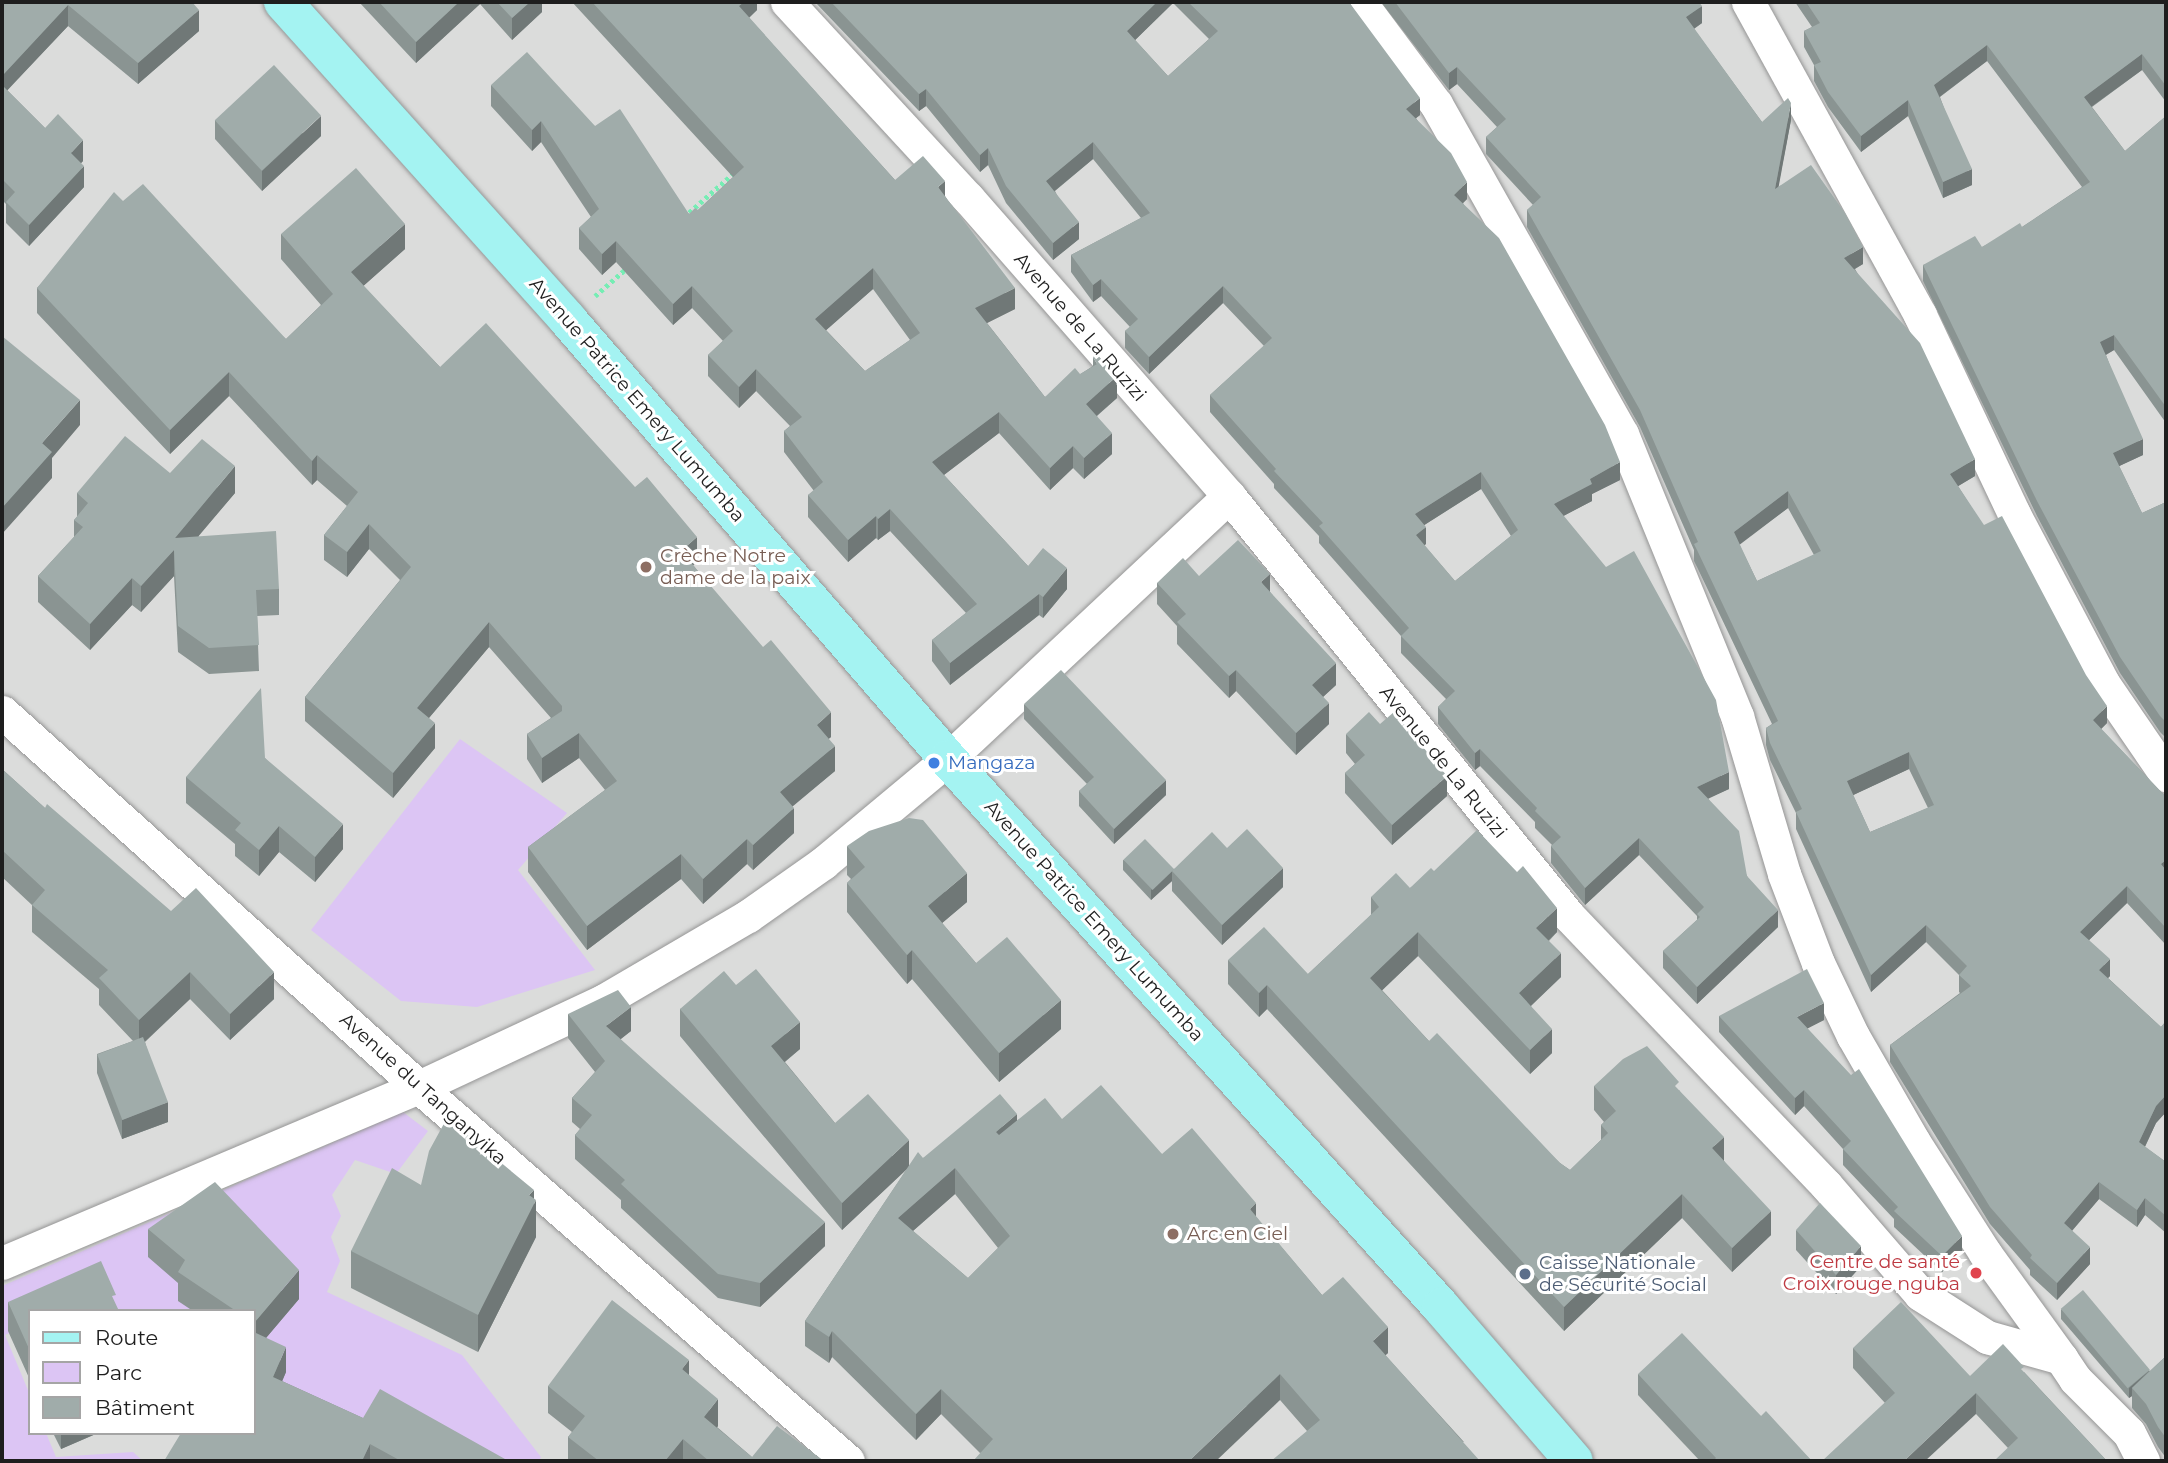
<!DOCTYPE html>
<meta charset="utf-8">
<style>
body{margin:0}
#map{position:relative;width:2168px;height:1463px;overflow:hidden;background:#e5edee;font-family:Montserrat,sans-serif}
div>[style]{position:absolute}
.residential>*{inset:0;background:#dbdcdb}
.park>*{inset:0;background:#dcc5f4}
.path>*{height:4.5px;margin-top:-2.25px;transform-origin:0;background:repeating-linear-gradient(90deg,#76edb4 0 3.5px,transparent 0 7px)}
.roads{filter:drop-shadow(0 0 2px #959595) drop-shadow(0 0 2px #959595)}
.minor>*{height:33px;margin:-16.5px;padding:0 16.5px;transform-origin:16.5px;border-radius:16.5px;background:#fff}
.primary>*{height:38px;margin:-19px;padding:0 19px;transform-origin:19px;border-radius:19px;background:#a4f3f2}
.wall>*{inset:0;background:#8a9492}
.shaded-wall>*{inset:0;background:#707877}
.building>*{inset:0;background:#a0acaa;transform-origin:0 0}
.dots>*{width:19px;height:19px;translate:-50% -50%;box-sizing:border-box;border:4px solid #fff;border-radius:50%}
span{translate:-50% -50%;white-space:nowrap;text-align:center;line-height:1.15;-webkit-text-stroke:6px #fff;paint-order:stroke}
.street-label{font-size:19px;color:#1e1e1e}
.education-label{font-size:19px;color:#785e54}
.left{translate:0 -50%;text-align:left}
.shop-label{font-size:19px;color:#366cbe}
.health-label{font-size:19px;color:#be3a42}
.right{translate:-100% -50%;text-align:right}
.service-label{font-size:19px;color:#4e5e75}
.frame{position:absolute;inset:0;border:4px solid #1e1e1e;pointer-events:none}
.legend{position:absolute;left:28px;top:1309px;width:228px;height:126px;box-sizing:border-box;background:#fff;border:2px solid #a5a5a5;margin:0;padding:9px 12px;list-style:none;font-size:21px;color:#1e1e1e}
.legend li{display:flex;align-items:center;gap:14px;height:35px}
.legend b{width:35px;border:2px solid #a5a5a5}
</style>
<div id="map">
<div class="residential">
<i style="clip-path:polygon(evenodd,2px 2px,2166px 2px,2166px 1461px,2px 1461px,2px 2px,30px 1311px,254px 1311px,254px 1433px,30px 1433px,30px 1311px)"></i>
</div>
<div class="park">
<i style="clip-path:polygon(460px 739px,567px 813px,518px 870px,595px 970px,477px 1007px,401px 1001px,311px 930px)"></i>
<i style="clip-path:polygon(403px 1112px,428px 1131px,396px 1174px,355px 1160px,332px 1195px,341px 1216px,331px 1237px,340px 1261px,327px 1292px,462px 1355px,541px 1457px,539px 1461px,287px 1461px,254px 1433px,254px 1311px,30px 1311px,30px 1324px,5px 1335px,30px 1395px,30px 1433px,46px 1433px,56px 1457px,133px 1452px,143px 1461px,2px 1461px,2px 1286px)"></i>
</div>
<div class="path">
<i style="left:684px;top:217px;width:68px;rotate:-41.4deg"></i>
<i style="left:595px;top:296px;width:44px;rotate:-41.3deg"></i>
</div>
<div class="roads">
<div class="minor">
<i style="left:787px;top:2px;width:267px;rotate:47.3deg"></i>
<i style="left:968px;top:198px;width:396px;rotate:48.8deg"></i>
<i style="left:1229px;top:496px;width:539px;rotate:51.02deg"></i>
<i style="left:1568px;top:915px;width:373px;rotate:46.3deg"></i>
<i style="left:1826px;top:1185px;width:144px;rotate:49.2deg"></i>
<i style="left:1920px;top:1294px;width:80px;rotate:32.7deg"></i>
<i style="left:1987px;top:1337px;width:77px;rotate:15.8deg"></i>
<i style="left:2061px;top:1358px;width:25px;rotate:56deg"></i>
<i style="left:2075px;top:1379px;width:76px;rotate:45deg"></i>
<i style="left:2129px;top:1433px;width:31px;rotate:63deg"></i>
<i style="left:1360px;top:2px;width:127px;rotate:53.3deg"></i>
<i style="left:1436px;top:104px;width:379px;rotate:60.6deg"></i>
<i style="left:1622px;top:434px;width:305px;rotate:67.8deg"></i>
<i style="left:1737px;top:716px;width:165px;rotate:73.4deg"></i>
<i style="left:1784px;top:874px;width:95px;rotate:69.1deg"></i>
<i style="left:1818px;top:963px;width:81px;rotate:64.4deg"></i>
<i style="left:1853px;top:1036px;width:122px;rotate:60.1deg"></i>
<i style="left:1914px;top:1142px;width:132px;rotate:57.4deg"></i>
<i style="left:1985px;top:1253px;width:130px;rotate:54.1deg"></i>
<i style="left:1748px;top:2px;width:357px;rotate:61.2deg"></i>
<i style="left:1920px;top:315px;width:220px;rotate:64.7deg"></i>
<i style="left:2014px;top:514px;width:191px;rotate:62.2deg"></i>
<i style="left:2103px;top:683px;width:112px;rotate:55.6deg"></i>
<i style="left:2px;top:712px;width:561px;rotate:41.96deg"></i>
<i style="left:419px;top:1087px;width:569px;rotate:41.08deg"></i>
<i style="left:2px;top:1263px;width:453px;rotate:-22.9deg"></i>
<i style="left:419px;top:1087px;width:203px;rotate:-25.1deg"></i>
<i style="left:603px;top:1001px;width:168px;rotate:-30.4deg"></i>
<i style="left:748px;top:916px;width:92px;rotate:-35.2deg"></i>
<i style="left:823px;top:863px;width:163px;rotate:-39.8deg"></i>
<i style="left:948px;top:759px;width:385px;rotate:-43.1deg"></i>
</div>
<div class="primary">
<i style="left:283px;top:2px;width:427px;rotate:48.1deg"></i>
<i style="left:568px;top:320px;width:581px;rotate:49.12deg"></i>
<i style="left:948px;top:759px;width:737px;rotate:48.02deg"></i>
<i style="left:1441px;top:1307px;width:203px;rotate:49.2deg"></i>
</div>
</div>
<div class="wall">
<i style="clip-path:polygon(2px 2px,192px 2px,199px 31px,138px 84px,68px 26px,7px 90px,45px 128px,83px 161px,81px 163px,84px 187px,29px 246px,6px 223px,6px 204px,2px 200px)"></i>
<i style="clip-path:polygon(359px 2px,542px 2px,542px 12px,512px 40px,480px 4px,416px 63px)"></i>
<i style="clip-path:polygon(evenodd,572px 2px,757px 2px,757px 10px,749px 18px,895px 180px,945px 196px,1015px 309px,987px 323px,1045px 397px,1093px 366px,1093px 357px,1117px 398px,1097px 416px,1112px 454px,1084px 479px,1073px 468px,1050px 490px,999px 433px,944px 475px,1028px 566px,1067px 589px,1043px 618px,1039px 615px,950px 685px,932px 661px,932px 640px,966px 613px,890px 531px,878px 540px,876px 538px,848px 562px,808px 517px,808px 495px,814px 491px,784px 452px,784px 431px,790px 426px,756px 391px,739px 408px,708px 376px,708px 355px,723px 341px,692px 308px,673px 325px,616px 262px,602px 275px,579px 249px,579px 228px,591px 217px,541px 142px,532px 151px,491px 106px,491px 85px,595px 126px,689px 214px,698px 210px,733px 177px,572px 2px,873px 289px,910px 340px,865px 371px,826px 330px,873px 289px)"></i>
<i style="clip-path:polygon(evenodd,815px 2px,1349px 2px,1420px 115px,1416px 118px,1467px 199px,1463px 203px,1620px 480px,1592px 494px,1592px 501px,1563px 516px,1729px 789px,1708px 798px,1747px 876px,1778px 927px,1697px 1004px,1663px 968px,1663px 951px,1697px 920px,1697px 916px,1639px 855px,1585px 905px,1551px 863px,1551px 846px,1552px 845px,1535px 828px,1535px 822px,1480px 766px,1475px 770px,1438px 724px,1438px 707px,1446px 699px,1401px 653px,1401px 636px,1319px 543px,1319px 536px,1274px 488px,1274px 484px,1210px 412px,1210px 395px,1264px 346px,1223px 303px,1149px 374px,1125px 348px,1125px 331px,1130px 327px,1101px 296px,1093px 302px,1071px 272px,1071px 255px,1141px 218px,1093px 159px,1055px 191px,1079px 239px,1053px 260px,1006px 203px,988px 165px,980px 172px,926px 106px,919px 111px,815px 2px,1173px 3px,1209px 39px,1168px 76px,1135px 40px,1173px 3px,815px 2px,1481px 489px,1511px 536px,1455px 581px,1424px 545px,1426px 544px,1424px 525px,1481px 489px)"></i>
<i style="clip-path:polygon(evenodd,1381px 2px,1699px 2px,1702px 23px,1694px 29px,1762px 122px,1791px 120px,1778px 187px,1863px 264px,1855px 269px,1975px 476px,1958px 486px,2107px 723px,2101px 729px,2166px 797px,2166px 945px,2127px 903px,2089px 940px,2110px 976px,2108px 978px,2161px 1027px,2166px 1021px,2166px 1112px,2156px 1123px,2145px 1147px,2166px 1162px,2166px 1233px,2145px 1215px,2137px 1227px,2099px 1199px,2072px 1231px,2090px 1264px,2057px 1300px,2030px 1275px,2030px 1270px,1990px 1224px,1890px 1062px,1890px 1045px,1960px 993px,1959px 992px,1959px 975px,1926px 942px,1871px 992px,1796px 829px,1796px 813px,1770px 760px,1766px 745px,1766px 728px,1772px 724px,1697px 567px,1694px 561px,1694px 550px,1640px 427px,1527px 227px,1527px 210px,1533px 205px,1486px 154px,1486px 137px,1497px 127px,1457px 84px,1449px 90px,1381px 2px,1788px 508px,1814px 555px,1757px 581px,1739px 544px,1788px 508px,1381px 2px,1909px 769px,1928px 808px,1870px 832px,1853px 795px,1909px 769px)"></i>
<i style="clip-path:polygon(1795px 2px,2166px 2px,2166px 102px,2142px 70px,2092px 107px,2125px 151px,2166px 116px,2166px 423px,2114px 350px,2106px 355px,2143px 455px,2119px 466px,2142px 513px,2166px 502px,2166px 738px,2160px 732px,2120px 673px,2037px 516px,1923px 281px,1923px 265px,1982px 247px,2022px 227px,2082px 187px,1987px 61px,1940px 97px,1972px 185px,1943px 198px,1908px 116px,1861px 152px,1828px 107px,1814px 81px,1814px 65px,1804px 47px,1804px 31px,1812px 27px)"></i>
<i style="clip-path:polygon(215px 120px,321px 136px,262px 191px,215px 139px)"></i>
<i style="clip-path:polygon(123px 201px,286px 339px,321px 305px,281px 259px,281px 234px,405px 249px,363px 286px,440px 367px,697px 562px,693px 565px,831px 737px,828px 739px,835px 771px,792px 806px,794px 833px,753px 870px,747px 864px,703px 904px,681px 879px,587px 950px,528px 872px,528px 847px,605px 790px,579px 758px,542px 783px,527px 759px,527px 734px,551px 718px,489px 647px,429px 718px,435px 748px,393px 798px,305px 721px,305px 697px,400px 580px,369px 549px,347px 577px,324px 560px,324px 535px,347px 506px,317px 480px,312px 485px,229px 396px,170px 454px,37px 313px,37px 288px)"></i>
<i style="clip-path:polygon(170px 473px,235px 493px,198px 536px,279px 589px,279px 615px,257px 616px,259px 671px,209px 674px,178px 652px,174px 576px,141px 612px,132px 605px,90px 650px,38px 602px,38px 576px,74px 537px,74px 520px,77px 517px,77px 493px)"></i>
<i style="clip-path:polygon(1199px 576px,1270px 592px,1336px 685px,1323px 697px,1329px 724px,1296px 755px,1236px 691px,1229px 698px,1177px 644px,1177px 626px,1157px 604px,1157px 583px)"></i>
<i style="clip-path:polygon(1024px 704px,1166px 795px,1114px 844px,1079px 806px,1079px 791px,1087px 784px,1024px 719px)"></i>
<i style="clip-path:polygon(1346px 734px,1447px 796px,1392px 845px,1345px 793px,1345px 773px,1355px 764px,1346px 753px)"></i>
<i style="clip-path:polygon(265px 758px,343px 849px,315px 882px,279px 852px,259px 876px,235px 856px,235px 844px,186px 803px,186px 777px)"></i>
<i style="clip-path:polygon(2px 769px,45px 808px,274px 999px,230px 1040px,190px 999px,145px 1042px,168px 1122px,122px 1139px,97px 1073px,97px 1054px,133px 1041px,99px 1005px,99px 989px,32px 932px,32px 905px,2px 877px)"></i>
<i style="clip-path:polygon(847px 846px,967px 902px,942px 923px,976px 963px,1061px 1029px,999px 1082px,912px 979px,907px 984px,847px 912px,847px 883px,851px 879px,847px 875px)"></i>
<i style="clip-path:polygon(1227px 848px,1283px 887px,1222px 945px,1172px 891px,1172px 881px,1151px 900px,1123px 870px,1123px 860px,1174px 869px)"></i>
<i style="clip-path:polygon(1434px 871px,1557px 932px,1549px 941px,1561px 977px,1531px 1006px,1552px 1053px,1530px 1074px,1418px 956px,1382px 990px,1429px 1041px,1560px 1163px,1570px 1170px,1601px 1140px,1601px 1125px,1604px 1122px,1594px 1110px,1594px 1086px,1679px 1090px,1771px 1235px,1732px 1272px,1682px 1218px,1564px 1331px,1267px 1009px,1259px 1017px,1228px 984px,1228px 960px,1308px 974px,1371px 915px,1371px 897px,1410px 888px)"></i>
<i style="clip-path:polygon(evenodd,736px 985px,800px 1049px,785px 1062px,835px 1123px,909px 1166px,923px 1158px,1017px 1121px,1062px 1119px,1162px 1154px,1256px 1217px,1322px 1295px,1388px 1353px,1385px 1355px,1464px 1442px,1307px 1431px,1280px 1400px,980px 1453px,941px 1414px,916px 1440px,832px 1357px,829px 1363px,805px 1346px,805px 1321px,907px 1169px,842px 1230px,680px 1036px,680px 1009px,736px 985px,955px 1194px,998px 1248px,968px 1278px,913px 1231px,955px 1194px)"></i>
<i style="clip-path:polygon(568px 1014px,631px 1031px,620px 1039px,825px 1246px,760px 1307px,718px 1298px,621px 1208px,621px 1200px,575px 1159px,575px 1135px,580px 1129px,572px 1122px,572px 1098px,595px 1072px,568px 1038px)"></i>
<i style="clip-path:polygon(1719px 1016px,1824px 1020px,1807px 1028px,1962px 1253px,1942px 1272px,1894px 1227px,1894px 1219px,1843px 1165px,1843px 1149px,1804px 1106px,1795px 1115px,1719px 1032px)"></i>
<i style="clip-path:polygon(421px 1185px,534px 1198px,536px 1237px,478px 1352px,351px 1288px,351px 1251px)"></i>
<i style="clip-path:polygon(148px 1229px,299px 1299px,266px 1338px,286px 1372px,282px 1381px,363px 1418px,505px 1461px,164px 1461px,254px 1433px,254px 1311px,193px 1311px,178px 1301px,178px 1283px,148px 1257px)"></i>
<i style="clip-path:polygon(1796px 1230px,1861px 1266px,1836px 1294px,1796px 1250px)"></i>
<i style="clip-path:polygon(8px 1302px,116px 1304px,30px 1311px,30px 1380px,8px 1331px)"></i>
<i style="clip-path:polygon(2061px 1309px,2150px 1371px,2166px 1356px,2166px 1458px,2158px 1447px,2146px 1424px,2132px 1408px,2132px 1396px,2129px 1398px,2061px 1319px)"></i>
<i style="clip-path:polygon(1853px 1348px,1970px 1376px,2024px 1372px,2107px 1461px,2008px 1448px,1976px 1414px,1885px 1403px,1853px 1368px)"></i>
<i style="clip-path:polygon(1638px 1374px,1761px 1416px,1812px 1461px,1700px 1461px,1638px 1395px)"></i>
<i style="clip-path:polygon(689px 1375px,718px 1426px,717px 1427px,752px 1457px,824px 1461px,568px 1461px,568px 1437px,572px 1432px,548px 1413px,548px 1386px)"></i>
<i style="clip-path:polygon(53px 1433px,98px 1433px,61px 1449px)"></i>
</div>
<div class="shaded-wall">
<i style="clip-path:polygon(459px 2px,480px 2px,480px 4px,416px 63px,416px 42px)"></i>
<i style="clip-path:polygon(530px 2px,542px 2px,542px 12px,512px 40px,512px 18px)"></i>
<i style="clip-path:polygon(744px 2px,757px 2px,757px 10px,739px 27px,739px 6px)"></i>
<i style="clip-path:polygon(1157px 2px,1173px 2px,1173px 3px,1127px 48px,1127px 31px)"></i>
<i style="clip-path:polygon(68px 5px,68px 26px,2px 96px,2px 76px)"></i>
<i style="clip-path:polygon(1702px 6px,1702px 23px,1686px 34px,1686px 17px)"></i>
<i style="clip-path:polygon(199px 10px,199px 31px,138px 84px,138px 63px)"></i>
<i style="clip-path:polygon(1987px 45px,1987px 61px,1934px 101px,1934px 85px)"></i>
<i style="clip-path:polygon(2142px 54px,2142px 70px,2084px 112px,2084px 97px)"></i>
<i style="clip-path:polygon(1457px 67px,1457px 84px,1449px 90px,1449px 73px)"></i>
<i style="clip-path:polygon(926px 89px,926px 106px,919px 111px,919px 94px)"></i>
<i style="clip-path:polygon(1420px 98px,1420px 115px,1406px 126px,1406px 109px)"></i>
<i style="clip-path:polygon(1908px 100px,1908px 116px,1861px 152px,1861px 136px)"></i>
<i style="clip-path:polygon(1791px 103px,1791px 120px,1775px 206px,1775px 189px)"></i>
<i style="clip-path:polygon(321px 116px,321px 136px,262px 191px,262px 171px)"></i>
<i style="clip-path:polygon(541px 121px,541px 142px,532px 151px,532px 130px)"></i>
<i style="clip-path:polygon(83px 140px,83px 161px,71px 174px,71px 153px)"></i>
<i style="clip-path:polygon(1093px 142px,1093px 159px,1046px 198px,1046px 181px)"></i>
<i style="clip-path:polygon(988px 148px,988px 165px,980px 172px,980px 155px)"></i>
<i style="clip-path:polygon(84px 166px,84px 187px,29px 246px,29px 225px)"></i>
<i style="clip-path:polygon(1972px 169px,1972px 185px,1943px 198px,1943px 182px)"></i>
<i style="clip-path:polygon(945px 181px,945px 202px,938px 187px)"></i>
<i style="clip-path:polygon(1467px 182px,1467px 199px,1454px 212px,1454px 195px)"></i>
<i style="clip-path:polygon(1079px 222px,1079px 239px,1053px 260px,1053px 243px)"></i>
<i style="clip-path:polygon(405px 224px,405px 249px,351px 297px,351px 272px)"></i>
<i style="clip-path:polygon(616px 241px,616px 262px,602px 275px,602px 254px)"></i>
<i style="clip-path:polygon(1863px 247px,1863px 264px,1844px 275px,1844px 258px)"></i>
<i style="clip-path:polygon(873px 268px,873px 289px,815px 340px,815px 319px)"></i>
<i style="clip-path:polygon(1101px 279px,1101px 296px,1093px 302px,1093px 285px)"></i>
<i style="clip-path:polygon(692px 286px,692px 308px,673px 325px,673px 304px)"></i>
<i style="clip-path:polygon(1223px 286px,1223px 303px,1149px 374px,1149px 357px)"></i>
<i style="clip-path:polygon(1015px 288px,1015px 309px,975px 329px,975px 308px)"></i>
<i style="clip-path:polygon(2114px 335px,2114px 350px,2100px 358px,2100px 342px)"></i>
<i style="clip-path:polygon(756px 369px,756px 391px,739px 408px,739px 387px)"></i>
<i style="clip-path:polygon(229px 372px,229px 396px,170px 454px,170px 430px)"></i>
<i style="clip-path:polygon(1117px 376px,1117px 398px,1086px 425px,1086px 404px)"></i>
<i style="clip-path:polygon(80px 400px,80px 425px,52px 458px,52px 478px,2px 534px,2px 508px,42px 443px)"></i>
<i style="clip-path:polygon(999px 412px,999px 433px,932px 484px,932px 462px)"></i>
<i style="clip-path:polygon(1112px 433px,1112px 454px,1084px 479px,1084px 458px)"></i>
<i style="clip-path:polygon(2143px 439px,2143px 455px,2113px 469px,2113px 453px)"></i>
<i style="clip-path:polygon(1073px 446px,1073px 468px,1050px 490px,1050px 468px)"></i>
<i style="clip-path:polygon(317px 455px,317px 480px,312px 485px,312px 461px)"></i>
<i style="clip-path:polygon(1975px 459px,1975px 476px,1950px 491px,1950px 474px)"></i>
<i style="clip-path:polygon(1620px 462px,1620px 480px,1592px 494px,1592px 501px,1554px 521px,1554px 504px,1590px 479px)"></i>
<i style="clip-path:polygon(235px 466px,235px 493px,175px 564px,175px 538px)"></i>
<i style="clip-path:polygon(1481px 472px,1481px 489px,1415px 531px,1415px 514px)"></i>
<i style="clip-path:polygon(1788px 491px,1788px 508px,1734px 549px,1734px 532px)"></i>
<i style="clip-path:polygon(890px 509px,890px 531px,878px 540px,878px 519px)"></i>
<i style="clip-path:polygon(876px 516px,876px 538px,848px 562px,848px 540px)"></i>
<i style="clip-path:polygon(369px 524px,369px 549px,347px 577px,347px 552px)"></i>
<i style="clip-path:polygon(1426px 527px,1426px 544px,1416px 552px,1416px 535px)"></i>
<i style="clip-path:polygon(697px 537px,697px 562px,681px 575px,681px 551px)"></i>
<i style="clip-path:polygon(174px 550px,174px 576px,141px 612px,141px 586px)"></i>
<i style="clip-path:polygon(1067px 568px,1067px 589px,1043px 618px,1043px 597px)"></i>
<i style="clip-path:polygon(1270px 574px,1270px 595px,1261px 582px)"></i>
<i style="clip-path:polygon(132px 578px,132px 605px,90px 650px,90px 624px)"></i>
<i style="clip-path:polygon(1039px 594px,1039px 615px,950px 685px,950px 663px)"></i>
<i style="clip-path:polygon(489px 622px,489px 647px,417px 732px,417px 708px)"></i>
<i style="clip-path:polygon(1336px 663px,1336px 685px,1312px 707px,1312px 685px)"></i>
<i style="clip-path:polygon(1236px 670px,1236px 691px,1229px 698px,1229px 676px)"></i>
<i style="clip-path:polygon(1329px 703px,1329px 724px,1296px 755px,1296px 733px)"></i>
<i style="clip-path:polygon(2107px 706px,2107px 723px,2093px 737px,2093px 720px)"></i>
<i style="clip-path:polygon(831px 712px,831px 737px,817px 749px,817px 725px)"></i>
<i style="clip-path:polygon(435px 723px,435px 748px,393px 798px,393px 773px)"></i>
<i style="clip-path:polygon(579px 733px,579px 758px,542px 783px,542px 758px)"></i>
<i style="clip-path:polygon(835px 746px,835px 771px,780px 817px,780px 792px)"></i>
<i style="clip-path:polygon(1480px 749px,1480px 766px,1475px 770px,1475px 753px)"></i>
<i style="clip-path:polygon(1909px 752px,1909px 769px,1847px 798px,1847px 781px)"></i>
<i style="clip-path:polygon(1729px 772px,1729px 789px,1697px 804px,1697px 787px)"></i>
<i style="clip-path:polygon(1447px 776px,1447px 796px,1392px 845px,1392px 825px)"></i>
<i style="clip-path:polygon(1166px 780px,1166px 795px,1114px 844px,1114px 829px)"></i>
<i style="clip-path:polygon(794px 808px,794px 833px,753px 870px,753px 845px)"></i>
<i style="clip-path:polygon(343px 824px,343px 849px,315px 882px,315px 857px)"></i>
<i style="clip-path:polygon(279px 826px,279px 852px,259px 876px,259px 850px)"></i>
<i style="clip-path:polygon(1639px 838px,1639px 855px,1585px 905px,1585px 888px)"></i>
<i style="clip-path:polygon(747px 839px,747px 864px,703px 904px,703px 879px)"></i>
<i style="clip-path:polygon(681px 854px,681px 879px,587px 950px,587px 926px)"></i>
<i style="clip-path:polygon(2166px 860px,2166px 877px,2161px 864px)"></i>
<i style="clip-path:polygon(1283px 868px,1283px 887px,1222px 945px,1222px 925px)"></i>
<i style="clip-path:polygon(1172px 871px,1172px 881px,1151px 900px,1151px 890px)"></i>
<i style="clip-path:polygon(967px 873px,967px 902px,928px 935px,928px 906px)"></i>
<i style="clip-path:polygon(2127px 886px,2127px 903px,2080px 949px,2080px 932px)"></i>
<i style="clip-path:polygon(1557px 908px,1557px 932px,1536px 952px,1536px 928px)"></i>
<i style="clip-path:polygon(1778px 910px,1778px 927px,1697px 1004px,1697px 987px)"></i>
<i style="clip-path:polygon(1926px 925px,1926px 942px,1871px 992px,1871px 975px)"></i>
<i style="clip-path:polygon(1418px 932px,1418px 956px,1370px 1002px,1370px 978px)"></i>
<i style="clip-path:polygon(912px 950px,912px 979px,907px 984px,907px 955px)"></i>
<i style="clip-path:polygon(1561px 953px,1561px 977px,1519px 1017px,1519px 993px)"></i>
<i style="clip-path:polygon(2110px 959px,2110px 976px,2099px 987px,2099px 970px)"></i>
<i style="clip-path:polygon(190px 972px,190px 999px,139px 1047px,139px 1020px)"></i>
<i style="clip-path:polygon(274px 972px,274px 999px,230px 1040px,230px 1014px)"></i>
<i style="clip-path:polygon(1267px 985px,1267px 1009px,1259px 1017px,1259px 993px)"></i>
<i style="clip-path:polygon(1061px 1000px,1061px 1029px,999px 1082px,999px 1053px)"></i>
<i style="clip-path:polygon(1824px 1003px,1824px 1020px,1797px 1034px,1797px 1017px)"></i>
<i style="clip-path:polygon(631px 1007px,631px 1031px,606px 1051px,606px 1026px)"></i>
<i style="clip-path:polygon(800px 1022px,800px 1049px,771px 1073px,771px 1046px)"></i>
<i style="clip-path:polygon(1552px 1029px,1552px 1053px,1530px 1074px,1530px 1050px)"></i>
<i style="clip-path:polygon(1804px 1090px,1804px 1106px,1795px 1115px,1795px 1098px)"></i>
<i style="clip-path:polygon(2166px 1095px,2166px 1112px,2156px 1123px,2139px 1159px,2139px 1142px,2156px 1106px)"></i>
<i style="clip-path:polygon(168px 1102px,168px 1122px,122px 1139px,122px 1120px)"></i>
<i style="clip-path:polygon(1017px 1114px,1017px 1140px,996px 1158px,996px 1132px)"></i>
<i style="clip-path:polygon(1724px 1137px,1724px 1162px,1712px 1148px)"></i>
<i style="clip-path:polygon(909px 1140px,909px 1167px,842px 1230px,842px 1203px)"></i>
<i style="clip-path:polygon(955px 1168px,955px 1194px,898px 1244px,898px 1218px)"></i>
<i style="clip-path:polygon(2099px 1182px,2099px 1199px,2064px 1240px,2064px 1223px)"></i>
<i style="clip-path:polygon(534px 1190px,534px 1204px,536px 1200px,536px 1237px,478px 1352px,478px 1315px,529px 1195px)"></i>
<i style="clip-path:polygon(1682px 1194px,1682px 1218px,1564px 1331px,1564px 1307px)"></i>
<i style="clip-path:polygon(2145px 1198px,2145px 1215px,2137px 1227px,2137px 1210px)"></i>
<i style="clip-path:polygon(1256px 1203px,1256px 1229px,1250px 1209px)"></i>
<i style="clip-path:polygon(1771px 1211px,1771px 1235px,1732px 1272px,1732px 1248px)"></i>
<i style="clip-path:polygon(825px 1222px,825px 1246px,760px 1307px,760px 1283px)"></i>
<i style="clip-path:polygon(1962px 1236px,1962px 1253px,1942px 1272px,1942px 1256px)"></i>
<i style="clip-path:polygon(1861px 1246px,1861px 1266px,1836px 1294px,1836px 1275px)"></i>
<i style="clip-path:polygon(2090px 1247px,2090px 1264px,2057px 1300px,2057px 1283px)"></i>
<i style="clip-path:polygon(299px 1270px,299px 1299px,254px 1352px,254px 1323px)"></i>
<i style="clip-path:polygon(1388px 1327px,1388px 1353px,1373px 1367px,1373px 1341px)"></i>
<i style="clip-path:polygon(832px 1331px,832px 1357px,829px 1363px,829px 1337px)"></i>
<i style="clip-path:polygon(286px 1347px,286px 1372px,273px 1403px,273px 1377px)"></i>
<i style="clip-path:polygon(689px 1360px,689px 1388px,682px 1369px)"></i>
<i style="clip-path:polygon(2150px 1370px,2132px 1388px,2132px 1396px,2129px 1398px,2129px 1388px)"></i>
<i style="clip-path:polygon(1280px 1374px,1280px 1400px,1216px 1461px,1189px 1461px)"></i>
<i style="clip-path:polygon(941px 1389px,941px 1414px,916px 1440px,916px 1414px)"></i>
<i style="clip-path:polygon(1976px 1393px,1976px 1414px,1925px 1461px,1905px 1461px,1905px 1460px)"></i>
<i style="clip-path:polygon(718px 1399px,718px 1426px,704px 1444px,704px 1417px)"></i>
<i style="clip-path:polygon(61px 1433px,98px 1433px,61px 1449px)"></i>
<i style="clip-path:polygon(683px 1439px,683px 1461px,665px 1461px)"></i>
<i style="clip-path:polygon(370px 1444px,370px 1461px,362px 1461px)"></i>
</div>
<div class="building">
<i style="clip-path:polygon(2px 2px,192px 2px,199px 10px,138px 63px,68px 5px,2px 76px)"></i>
<i style="clip-path:polygon(379px 2px,459px 2px,416px 42px)"></i>
<i style="clip-path:polygon(497px 2px,530px 2px,512px 18px)"></i>
<i style="clip-path:polygon(evenodd,592px 2px,744px 2px,739px 6px,895px 180px,923px 156px,945px 181px,938px 187px,1015px 288px,975px 308px,1045px 397px,1075px 368px,1080px 374px,1097px 364px,1093px 357px,1097px 354px,1117px 376px,1086px 404px,1112px 433px,1084px 458px,1073px 446px,1050px 468px,999px 412px,932px 462px,1028px 566px,1043px 548px,1067px 568px,1043px 597px,1039px 594px,950px 663px,932px 640px,977px 604px,890px 509px,878px 519px,876px 516px,848px 540px,808px 495px,823px 482px,784px 431px,802px 417px,756px 369px,739px 387px,708px 355px,733px 331px,692px 286px,673px 304px,616px 241px,602px 254px,579px 228px,599px 209px,541px 121px,532px 130px,491px 85px,527px 52px,595px 126px,620px 109px,689px 214px,695px 208px,698px 210px,744px 167px,592px 2px,873px 268px,920px 333px,865px 371px,815px 319px,873px 268px)"></i>
<i style="clip-path:polygon(evenodd,831px 2px,1157px 2px,1127px 31px,1168px 76px,1218px 31px,1188px 2px,1349px 2px,1420px 98px,1406px 109px,1451px 153px,1467px 182px,1454px 195px,1499px 238px,1605px 425px,1620px 462px,1590px 479px,1592px 484px,1554px 504px,1606px 567px,1634px 551px,1716px 700px,1729px 772px,1697px 787px,1739px 831px,1747px 876px,1778px 910px,1697px 987px,1663px 951px,1700px 917px,1697px 914px,1704px 907px,1639px 838px,1585px 888px,1551px 846px,1561px 837px,1535px 811px,1537px 808px,1480px 749px,1475px 753px,1438px 707px,1455px 691px,1401px 636px,1409px 628px,1319px 526px,1323px 523px,1274px 471px,1276px 469px,1210px 395px,1272px 338px,1223px 286px,1149px 357px,1125px 331px,1138px 319px,1101px 279px,1093px 285px,1071px 255px,1150px 213px,1093px 142px,1046px 181px,1079px 222px,1053px 243px,1006px 186px,988px 148px,980px 155px,926px 89px,919px 94px,831px 2px,1481px 472px,1518px 530px,1455px 581px,1416px 535px,1426px 527px,1415px 514px,1481px 472px)"></i>
<i style="clip-path:polygon(evenodd,1395px 2px,1699px 2px,1702px 6px,1686px 17px,1762px 122px,1788px 98px,1791px 103px,1775px 189px,1811px 165px,1845px 213px,1863px 247px,1844px 258px,1920px 343px,1975px 459px,1950px 474px,1984px 525px,2002px 516px,2086px 675px,2107px 706px,2093px 720px,2166px 797px,2166px 860px,2161px 864px,2166px 870px,2166px 928px,2127px 886px,2080px 932px,2110px 959px,2099px 970px,2161px 1027px,2166px 1021px,2166px 1095px,2156px 1106px,2139px 1142px,2166px 1162px,2166px 1216px,2145px 1198px,2137px 1210px,2099px 1182px,2064px 1223px,2090px 1247px,2057px 1283px,2030px 1258px,2032px 1255px,1990px 1207px,1890px 1045px,1971px 986px,1959px 975px,1967px 966px,1926px 925px,1871px 975px,1796px 812px,1802px 809px,1770px 743px,1766px 728px,1778px 721px,1697px 550px,1694px 544px,1698px 542px,1640px 410px,1527px 210px,1541px 197px,1486px 137px,1506px 119px,1457px 67px,1449px 73px,1395px 2px,1788px 491px,1821px 551px,1757px 581px,1734px 532px,1788px 491px,1395px 2px,1909px 752px,1934px 805px,1870px 832px,1847px 781px,1909px 752px)"></i>
<i style="clip-path:polygon(1806px 2px,2166px 2px,2166px 86px,2142px 54px,2084px 97px,2125px 151px,2166px 116px,2166px 407px,2114px 335px,2100px 342px,2143px 439px,2113px 453px,2142px 513px,2166px 502px,2166px 722px,2160px 716px,2120px 657px,2037px 501px,1923px 265px,1975px 236px,1982px 247px,2020px 223px,2022px 227px,2090px 182px,1987px 45px,1934px 85px,1972px 169px,1943px 182px,1908px 100px,1861px 136px,1828px 92px,1814px 65px,1821px 62px,1804px 31px,1820px 23px)"></i>
<i style="left:274px;top:65px;width:69px;height:81px;rotate:47deg"></i>
<i style="clip-path:polygon(2px 85px,45px 128px,58px 114px,83px 140px,71px 153px,84px 166px,29px 225px,6px 202px,15px 192px,2px 179px)"></i>
<i style="clip-path:polygon(356px 168px,405px 224px,351px 272px,440px 367px,486px 323px,635px 487px,647px 477px,697px 537px,681px 551px,763px 647px,771px 640px,831px 712px,817px 725px,835px 746px,780px 792px,794px 808px,753px 845px,747px 839px,703px 879px,681px 854px,587px 926px,528px 847px,617px 781px,579px 733px,542px 758px,527px 734px,562px 711px,562px 706px,489px 622px,417px 708px,435px 723px,393px 773px,305px 697px,411px 567px,369px 524px,347px 552px,324px 535px,358px 492px,317px 455px,312px 461px,229px 372px,170px 430px,37px 288px,114px 192px,123px 201px,143px 184px,286px 339px,333px 294px,281px 234px)"></i>
<i style="clip-path:polygon(2px 336px,80px 400px,42px 443px,52px 452px,2px 508px)"></i>
<i style="clip-path:polygon(125px 436px,170px 473px,202px 439px,235px 466px,175px 538px,276px 531px,279px 589px,256px 590px,259px 645px,209px 648px,178px 626px,174px 550px,141px 586px,132px 578px,90px 624px,38px 576px,83px 527px,74px 520px,88px 503px,77px 493px)"></i>
<i style="clip-path:polygon(1238px 540px,1270px 574px,1261px 582px,1336px 663px,1312px 685px,1329px 703px,1296px 733px,1236px 670px,1229px 676px,1177px 622px,1186px 614px,1157px 583px,1183px 558px,1199px 576px)"></i>
<i style="clip-path:polygon(1061px 670px,1166px 780px,1114px 829px,1079px 791px,1094px 777px,1024px 704px)"></i>
<i style="clip-path:polygon(261px 688px,265px 758px,343px 824px,315px 857px,279px 826px,259px 850px,235px 830px,241px 823px,186px 777px)"></i>
<i style="clip-path:polygon(1369px 712px,1380px 724px,1394px 712px,1447px 776px,1392px 825px,1345px 773px,1365px 755px,1346px 734px)"></i>
<i style="clip-path:polygon(2px 769px,45px 808px,47px 804px,171px 911px,196px 888px,274px 972px,230px 1014px,190px 972px,139px 1020px,99px 978px,108px 970px,32px 905px,45px 890px,2px 850px)"></i>
<i style="clip-path:polygon(909px 818px,923px 820px,967px 873px,928px 906px,976px 963px,1007px 937px,1061px 1000px,999px 1053px,912px 950px,907px 955px,847px 883px,865px 867px,847px 846px,869px 831px)"></i>
<i style="clip-path:polygon(1247px 829px,1283px 868px,1222px 925px,1172px 871px,1212px 832px,1227px 848px)"></i>
<i style="clip-path:polygon(1477px 830px,1517px 872px,1523px 866px,1557px 908px,1536px 928px,1561px 953px,1519px 993px,1552px 1029px,1530px 1050px,1418px 932px,1370px 978px,1429px 1041px,1437px 1033px,1560px 1163px,1570px 1170px,1608px 1133px,1601px 1125px,1616px 1111px,1594px 1086px,1623px 1059px,1647px 1046px,1679px 1082px,1675px 1086px,1724px 1137px,1712px 1148px,1771px 1211px,1732px 1248px,1682px 1194px,1564px 1307px,1267px 985px,1259px 993px,1228px 960px,1264px 927px,1308px 974px,1379px 907px,1371px 897px,1396px 873px,1410px 888px,1431px 868px,1434px 871px)"></i>
<i style="left:1145px;top:839px;width:42px;height:30px;rotate:46deg"></i>
<i style="clip-path:polygon(756px 969px,800px 1022px,771px 1046px,835px 1123px,868px 1094px,909px 1140px,842px 1203px,680px 1009px,724px 971px,736px 985px)"></i>
<i style="clip-path:polygon(1807px 969px,1824px 1003px,1797px 1017px,1851px 1075px,1859px 1069px,1962px 1236px,1942px 1256px,1894px 1211px,1898px 1207px,1843px 1149px,1851px 1141px,1804px 1090px,1795px 1098px,1719px 1016px)"></i>
<i style="clip-path:polygon(618px 990px,631px 1007px,606px 1026px,825px 1222px,760px 1283px,718px 1274px,621px 1184px,625px 1180px,575px 1135px,592px 1115px,572px 1098px,605px 1061px,568px 1014px)"></i>
<i style="left:143px;top:1037px;width:70px;height:49px;rotate:69deg"></i>
<i style="clip-path:polygon(evenodd,1101px 1085px,1162px 1154px,1192px 1128px,1256px 1203px,1250px 1209px,1322px 1295px,1343px 1277px,1388px 1327px,1373px 1341px,1480px 1461px,1271px 1461px,1320px 1420px,1280px 1374px,1189px 1461px,973px 1461px,993px 1439px,941px 1389px,916px 1414px,832px 1331px,829px 1337px,805px 1321px,918px 1152px,923px 1158px,1000px 1094px,1017px 1114px,996px 1132px,999px 1135px,1045px 1098px,1062px 1119px,1101px 1085px,955px 1168px,1010px 1236px,968px 1278px,898px 1218px,955px 1168px)"></i>
<i style="clip-path:polygon(447px 1118px,534px 1190px,529px 1195px,536px 1200px,478px 1315px,351px 1251px,392px 1168px,421px 1185px,429px 1151px)"></i>
<i style="clip-path:polygon(215px 1182px,299px 1270px,254px 1323px,254px 1311px,236px 1311px,178px 1272px,185px 1260px,148px 1229px)"></i>
<i style="clip-path:polygon(1820px 1203px,1861px 1246px,1836px 1275px,1796px 1230px)"></i>
<i style="clip-path:polygon(101px 1261px,116px 1295px,112px 1296px,119px 1311px,30px 1311px,30px 1351px,8px 1302px)"></i>
<i style="left:2083px;top:1290px;width:104px;height:29px;rotate:50deg"></i>
<i style="clip-path:polygon(612px 1300px,689px 1360px,682px 1369px,718px 1399px,704px 1417px,752px 1457px,777px 1426px,824px 1461px,709px 1461px,683px 1439px,665px 1461px,599px 1461px,568px 1437px,585px 1416px,548px 1386px)"></i>
<i style="clip-path:polygon(1901px 1302px,1970px 1376px,2003px 1344px,2024px 1367px,2021px 1369px,2107px 1461px,1994px 1461px,2018px 1438px,1976px 1393px,1905px 1460px,1906px 1461px,1822px 1461px,1895px 1393px,1853px 1348px)"></i>
<i style="clip-path:polygon(254px 1332px,286px 1347px,273px 1377px,363px 1418px,380px 1389px,505px 1459px,503px 1461px,401px 1461px,370px 1444px,362px 1461px,164px 1461px,181px 1433px,254px 1433px)"></i>
<i style="clip-path:polygon(1682px 1333px,1761px 1416px,1766px 1411px,1812px 1461px,1713px 1461px,1716px 1458px,1638px 1374px)"></i>
<i style="clip-path:polygon(2166px 1356px,2166px 1438px,2158px 1427px,2146px 1404px,2132px 1388px)"></i>
</div>
<div class="dots">
<i style="left:646px;top:567px;background:#8d6e63"></i>
<i style="left:934px;top:763px;background:#3f7fe0"></i>
<i style="left:1173px;top:1234px;background:#8d6e63"></i>
<i style="left:1976px;top:1273px;background:#e0444e"></i>
<i style="left:1525px;top:1274px;background:#5c6f8a"></i>
</div>
<div class="street-label">
<span style="left:1080px;top:327px;rotate:49deg">Avenue de La Ruzizi</span>
<span style="left:637px;top:400px;rotate:49deg">Avenue Patrice Emery Lumumba</span>
<span style="left:1443px;top:762px;rotate:51deg">Avenue de La Ruzizi</span>
<span style="left:1094px;top:921px;rotate:48deg">Avenue Patrice Emery Lumumba</span>
<span style="left:423px;top:1089px;rotate:42deg">Avenue du Tanganyika</span>
</div>
<div class="education-label">
<span class="left" style="left:660px;top:567px">Crèche Notre<br>dame de la paix</span>
<span class="left" style="left:1187px;top:1234px">Arc en Ciel</span>
</div>
<div class="shop-label">
<span class="left" style="left:948px;top:763px">Mangaza</span>
</div>
<div class="health-label">
<span class="right" style="left:1960px;top:1273px">Centre de santé<br>Croix rouge nguba</span>
</div>
<div class="service-label">
<span class="left" style="left:1539px;top:1274px">Caisse Nationale<br>de Sécurité Social</span>
</div>
<div class="frame"></div>
<ul class="legend">
<li><b style="height:9px;background:#a4f3f2"></b>Route</li>
<li><b style="height:19px;background:#dcc5f4"></b>Parc</li>
<li><b style="height:19px;background:#a0acaa"></b>Bâtiment</li>
</ul>
</div>
